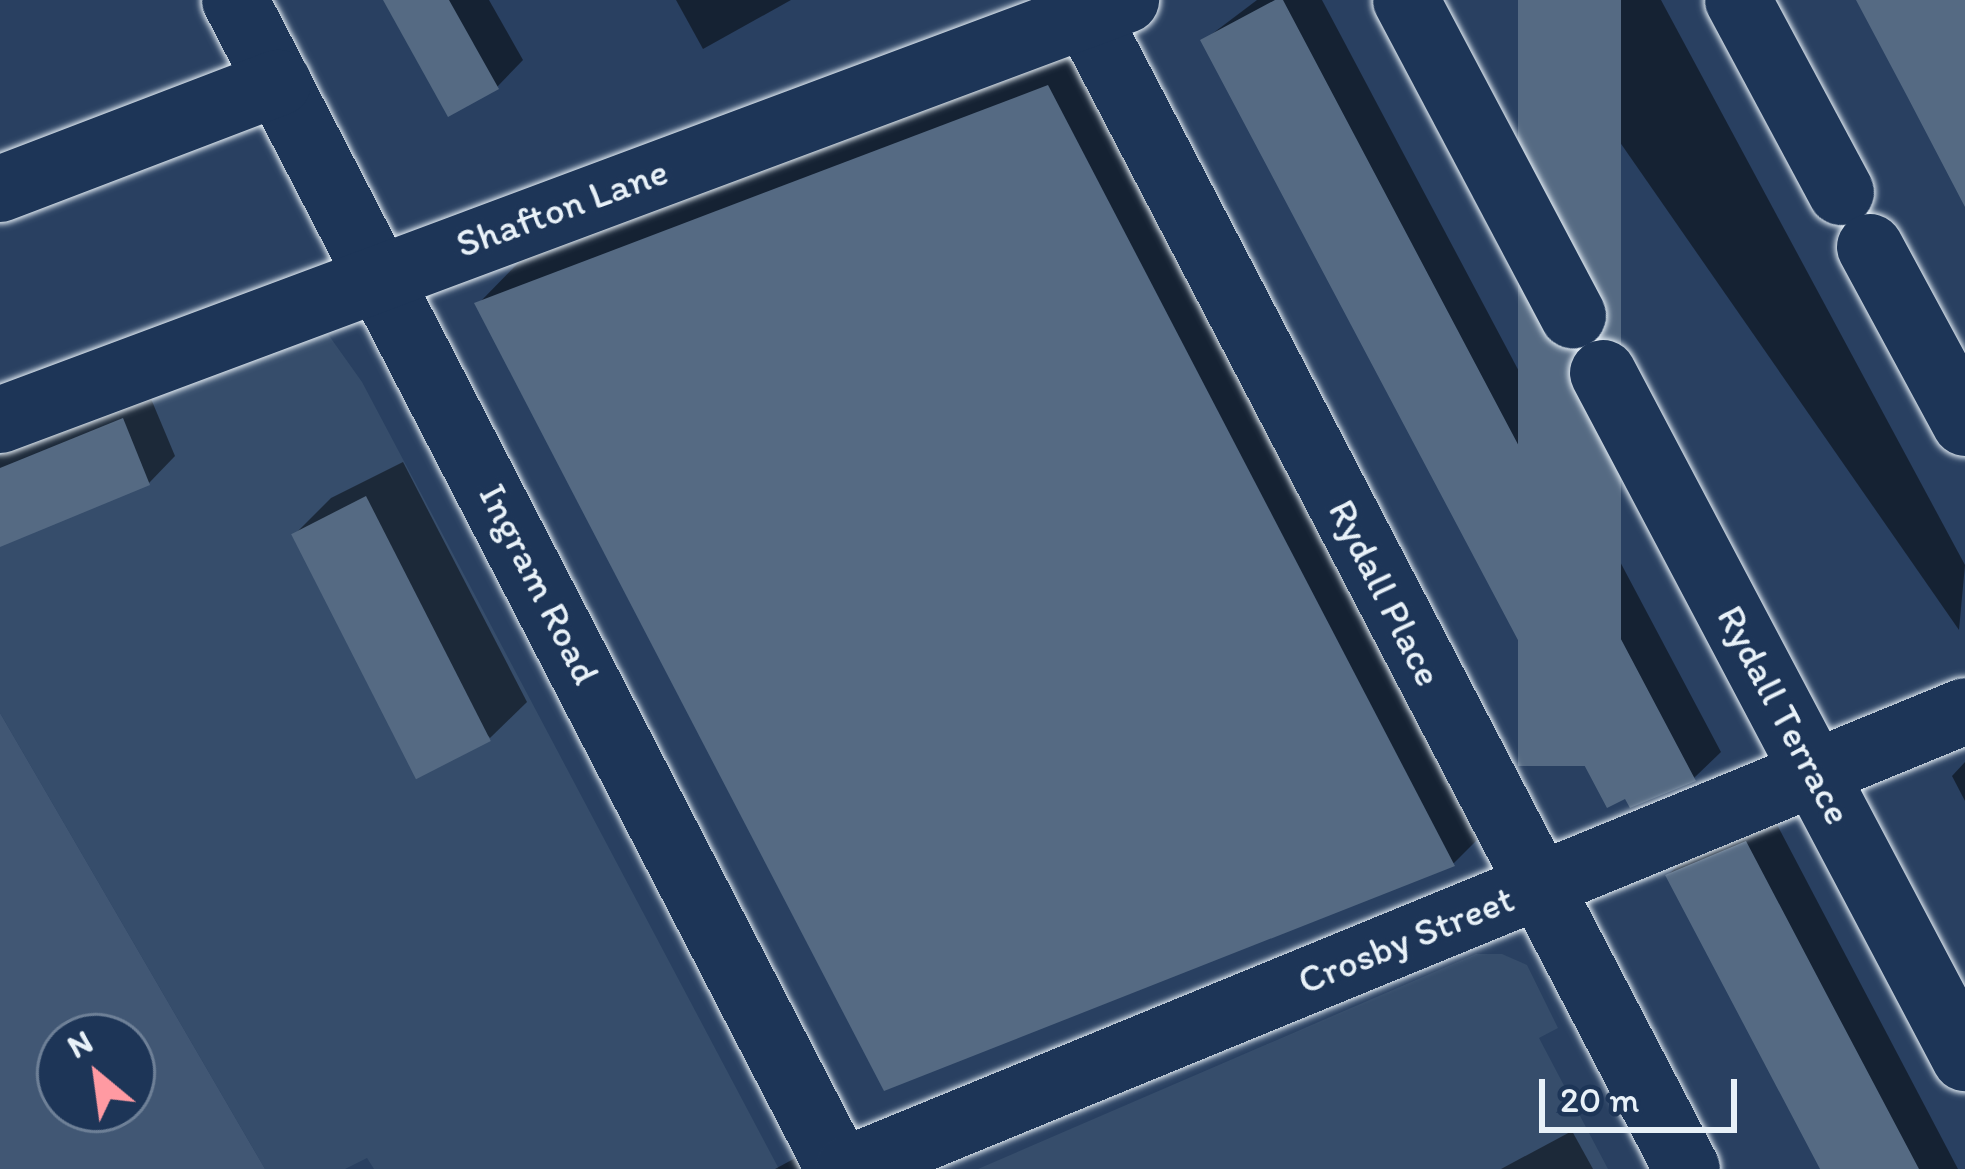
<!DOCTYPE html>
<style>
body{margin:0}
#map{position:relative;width:1965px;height:1169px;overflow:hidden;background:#294061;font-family:Itim,sans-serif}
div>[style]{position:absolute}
.built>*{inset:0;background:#364d6b}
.green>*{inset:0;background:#415774}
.shadow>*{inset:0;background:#0007}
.building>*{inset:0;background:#556a83;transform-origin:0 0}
.roads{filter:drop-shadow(0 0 3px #e8f1f8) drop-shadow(0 0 3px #e8f1f8)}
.minor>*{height:66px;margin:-33px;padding:0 33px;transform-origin:33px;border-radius:33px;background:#1d3557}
span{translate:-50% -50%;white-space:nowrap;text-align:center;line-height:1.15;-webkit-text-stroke:12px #1d3557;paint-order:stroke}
.street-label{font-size:39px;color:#e8f1f8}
.north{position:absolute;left:36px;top:1013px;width:120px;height:120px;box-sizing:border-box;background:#1d3557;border:3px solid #6e8097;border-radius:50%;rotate:331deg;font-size:33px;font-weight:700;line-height:48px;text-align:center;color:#e8f1f8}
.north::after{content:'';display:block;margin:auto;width:42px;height:54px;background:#ff9aa2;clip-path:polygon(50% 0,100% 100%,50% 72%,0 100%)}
.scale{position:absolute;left:1539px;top:1079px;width:198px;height:54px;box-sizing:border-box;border:6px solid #e8f1f8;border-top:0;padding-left:15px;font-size:36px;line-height:42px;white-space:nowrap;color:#e8f1f8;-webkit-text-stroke:9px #1d3557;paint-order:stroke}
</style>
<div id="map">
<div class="built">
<i style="clip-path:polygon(288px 278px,362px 382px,779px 1169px,374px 1169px,367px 1158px,345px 1169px,265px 1169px,0 713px,0 387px)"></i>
<i style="clip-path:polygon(1476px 954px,1502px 954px,1527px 965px,1558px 1028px,1539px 1038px,1608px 1169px,978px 1169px)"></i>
</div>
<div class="green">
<i style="clip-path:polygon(evenodd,0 713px,265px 1169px,0 1169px,0 713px,132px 1037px,132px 1109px,60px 1109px,60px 1037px,132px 1037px)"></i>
</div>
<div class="shadow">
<i style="clip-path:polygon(386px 0,489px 0,523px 60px,497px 87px)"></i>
<i style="clip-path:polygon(676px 0,791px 0,703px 49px)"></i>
<i style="clip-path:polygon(1257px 0,1322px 0,1721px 752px,1694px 778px,1204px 40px)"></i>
<i style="clip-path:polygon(1521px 0,1661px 0,1965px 565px,1959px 630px)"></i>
<i style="clip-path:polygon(1092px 44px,1497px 820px,1454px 863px,886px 1087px,478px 304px,521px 260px)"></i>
<i style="clip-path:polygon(149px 394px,175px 456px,149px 483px,0 543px,0 455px)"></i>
<i style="clip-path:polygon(403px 462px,527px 702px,490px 738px,294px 535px,331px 498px)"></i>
<i style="clip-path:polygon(1965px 762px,1965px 801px,1952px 776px)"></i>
<i style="clip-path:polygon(1773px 817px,1958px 1169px,1823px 1169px,1668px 875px,1695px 849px)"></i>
<i style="clip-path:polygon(1572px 1131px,1593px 1169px,1501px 1169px)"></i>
<i style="clip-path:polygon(821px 1144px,834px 1169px,775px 1169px)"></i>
</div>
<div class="building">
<i style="clip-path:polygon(383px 0,449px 0,499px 89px,448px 117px)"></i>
<i style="clip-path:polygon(1275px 0,1283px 0,1696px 781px,1630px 808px,1625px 799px,1607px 808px,1200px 40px)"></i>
<i style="left:1518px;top:0;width:103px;height:766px"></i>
<i style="clip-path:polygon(1856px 0,1965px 0,1965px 207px,1907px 96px)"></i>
<i style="clip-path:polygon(1048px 85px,1455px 866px,884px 1091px,474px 303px)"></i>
<i style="clip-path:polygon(123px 418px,150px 485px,0 547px,0 468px)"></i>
<i style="left:366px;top:496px;width:275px;height:84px;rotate:63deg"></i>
<i style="clip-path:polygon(1746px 841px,1827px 995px,1919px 1169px,1820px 1169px,1665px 875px)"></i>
</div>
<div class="roads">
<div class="minor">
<i style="left:235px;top:0;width:1316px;rotate:62.68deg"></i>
<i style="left:1406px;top:0;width:357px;rotate:62.1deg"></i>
<i style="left:1738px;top:0;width:218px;rotate:61.8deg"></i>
<i style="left:1086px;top:15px;width:1301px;rotate:62.49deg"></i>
<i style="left:0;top:189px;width:298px;rotate:-20.9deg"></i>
<i style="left:1870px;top:247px;width:200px;rotate:61.6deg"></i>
<i style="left:1603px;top:373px;width:775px;rotate:62.15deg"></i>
<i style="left:0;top:420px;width:1202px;rotate:-20.46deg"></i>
<i style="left:848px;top:1169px;width:1207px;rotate:-22.29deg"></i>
</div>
</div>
<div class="street-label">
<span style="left:562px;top:208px;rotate:-20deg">Shafton Lane</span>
<span style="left:539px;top:584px;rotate:63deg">Ingram Road</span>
<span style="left:1385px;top:593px;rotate:63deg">Rydall Place</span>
<span style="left:1784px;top:715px;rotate:62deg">Rydall Terrace</span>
<span style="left:1406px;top:940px;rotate:-22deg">Crosby Street</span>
</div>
<div class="north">N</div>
<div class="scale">20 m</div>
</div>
